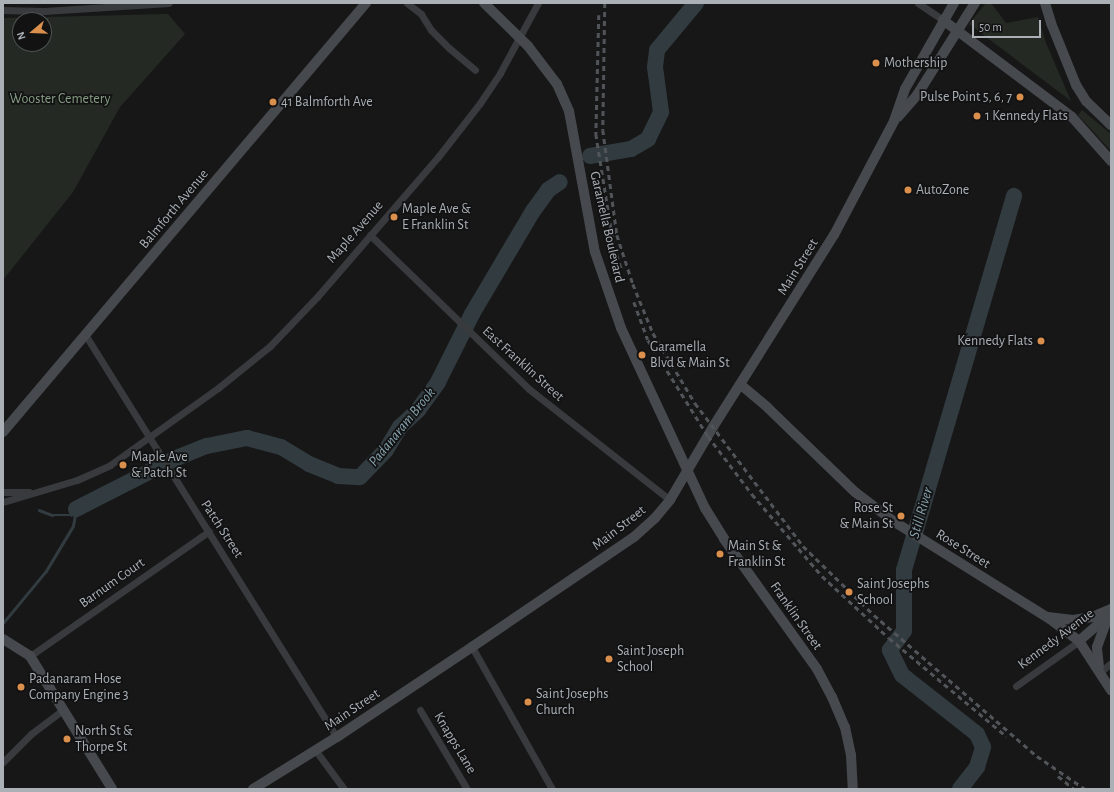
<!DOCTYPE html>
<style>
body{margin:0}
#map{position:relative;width:1114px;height:792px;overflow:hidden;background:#171718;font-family:"Alegreya Sans",sans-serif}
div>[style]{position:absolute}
.green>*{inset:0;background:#242a23}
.stream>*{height:2.5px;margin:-1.25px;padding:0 1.25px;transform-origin:1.25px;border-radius:1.25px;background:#323c40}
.river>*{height:16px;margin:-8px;padding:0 8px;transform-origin:8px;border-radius:8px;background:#323c40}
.street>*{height:7px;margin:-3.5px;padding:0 3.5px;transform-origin:3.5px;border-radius:3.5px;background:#383a3d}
.secondary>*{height:10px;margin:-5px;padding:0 5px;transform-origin:5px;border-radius:5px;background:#46494d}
.rail>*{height:2.5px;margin-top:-1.25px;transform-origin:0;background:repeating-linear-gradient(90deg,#515458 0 5px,transparent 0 9px)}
.dots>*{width:11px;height:11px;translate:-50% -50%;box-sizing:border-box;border:2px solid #121213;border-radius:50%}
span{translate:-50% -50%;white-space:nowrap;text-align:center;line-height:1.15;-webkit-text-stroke:3.5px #121213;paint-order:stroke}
.poi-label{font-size:14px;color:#aab0b6}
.left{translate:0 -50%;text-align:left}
.right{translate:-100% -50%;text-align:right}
.park-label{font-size:14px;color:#879f84}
.street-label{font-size:14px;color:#aab0b6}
.water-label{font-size:15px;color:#86a2ad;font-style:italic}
.frame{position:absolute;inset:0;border:4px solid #aab0b6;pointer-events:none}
.north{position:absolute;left:12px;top:12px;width:40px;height:40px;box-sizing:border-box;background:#121213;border:1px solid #4f5154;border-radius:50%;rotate:251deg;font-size:11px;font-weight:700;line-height:16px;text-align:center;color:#aab0b6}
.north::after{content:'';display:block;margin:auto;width:14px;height:18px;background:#db8f4c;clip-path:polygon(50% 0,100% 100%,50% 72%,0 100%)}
.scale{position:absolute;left:972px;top:20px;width:69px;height:18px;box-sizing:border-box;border:2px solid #aab0b6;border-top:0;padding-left:5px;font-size:12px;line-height:14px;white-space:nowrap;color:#aab0b6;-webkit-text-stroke:3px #121213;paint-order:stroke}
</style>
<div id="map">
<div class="green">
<i style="clip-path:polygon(986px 3px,991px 3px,1006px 23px,1038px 17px,1046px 43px,1071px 101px,969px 24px)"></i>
<i style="clip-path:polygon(evenodd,168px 14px,185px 34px,120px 107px,73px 192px,3px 280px,3px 18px,168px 14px,20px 20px,44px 20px,44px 44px,20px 44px,20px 20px)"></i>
<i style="clip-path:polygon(1082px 110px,1111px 134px,1111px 151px,1078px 115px)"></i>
</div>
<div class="stream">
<i style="left:39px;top:510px;width:14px;rotate:21deg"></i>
<i style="left:52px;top:515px;width:19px"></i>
<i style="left:71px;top:515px;width:6px;rotate:-51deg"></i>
<i style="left:3px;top:623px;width:67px;rotate:-50.4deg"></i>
<i style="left:46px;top:571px;width:52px;rotate:-59deg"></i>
<i style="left:73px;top:526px;width:17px;rotate:-80deg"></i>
</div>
<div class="river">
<i style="left:590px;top:156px;width:42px;rotate:-9.7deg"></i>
<i style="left:631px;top:149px;width:20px;rotate:-30deg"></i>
<i style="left:648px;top:139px;width:30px;rotate:-64deg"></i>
<i style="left:661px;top:112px;width:45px;rotate:-97.6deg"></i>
<i style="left:655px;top:67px;width:17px;rotate:-83deg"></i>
<i style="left:657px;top:50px;width:61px;rotate:-50.3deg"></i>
<i style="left:76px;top:509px;width:110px;rotate:-27deg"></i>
<i style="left:174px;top:459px;width:35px;rotate:-22deg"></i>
<i style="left:207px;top:446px;width:41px;rotate:-11.3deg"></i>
<i style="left:247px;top:438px;width:35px;rotate:15deg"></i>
<i style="left:281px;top:447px;width:33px;rotate:31deg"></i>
<i style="left:309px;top:464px;width:31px;rotate:22deg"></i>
<i style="left:338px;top:476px;width:22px;rotate:3deg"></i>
<i style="left:360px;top:477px;width:37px;rotate:-46deg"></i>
<i style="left:386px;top:450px;width:27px;rotate:-59deg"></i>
<i style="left:400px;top:427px;width:25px;rotate:-43deg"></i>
<i style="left:418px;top:410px;width:34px;rotate:-54deg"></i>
<i style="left:438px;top:382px;width:76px;rotate:-63.4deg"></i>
<i style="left:472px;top:314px;width:120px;rotate:-59.4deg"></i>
<i style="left:533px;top:211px;width:26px;rotate:-54deg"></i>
<i style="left:548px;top:190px;width:14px;rotate:-34deg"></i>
<i style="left:960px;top:789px;width:28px;rotate:-52deg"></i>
<i style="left:977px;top:767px;width:21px;rotate:-73deg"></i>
<i style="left:983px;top:747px;width:14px;rotate:-115deg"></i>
<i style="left:977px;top:734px;width:95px;rotate:-141.8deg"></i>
<i style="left:902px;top:675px;width:28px;rotate:-116deg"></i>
<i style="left:890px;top:650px;width:24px;rotate:-54deg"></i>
<i style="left:904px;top:631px;width:61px;rotate:-90deg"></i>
<i style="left:904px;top:570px;width:390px;rotate:-73.6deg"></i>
</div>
<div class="street">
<i style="left:407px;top:3px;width:18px;rotate:38deg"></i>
<i style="left:421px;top:14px;width:19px;rotate:58deg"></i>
<i style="left:431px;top:30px;width:25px;rotate:45deg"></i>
<i style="left:449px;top:48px;width:34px;rotate:40deg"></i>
<i style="left:918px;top:3px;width:30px;rotate:34deg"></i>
<i style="left:3px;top:10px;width:41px;rotate:1.4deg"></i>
<i style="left:44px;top:11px;width:125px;rotate:-3.7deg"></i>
<i style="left:370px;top:235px;width:221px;rotate:44.1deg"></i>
<i style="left:529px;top:389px;width:179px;rotate:38.2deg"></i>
<i style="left:86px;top:336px;width:473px;rotate:58deg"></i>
<i style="left:3px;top:492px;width:26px"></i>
<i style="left:3px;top:502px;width:77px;rotate:-16.6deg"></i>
<i style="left:77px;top:480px;width:36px;rotate:-24deg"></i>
<i style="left:110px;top:465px;width:133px;rotate:-35.5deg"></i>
<i style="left:218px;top:388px;width:67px;rotate:-38.9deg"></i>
<i style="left:270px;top:346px;width:68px;rotate:-46.2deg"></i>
<i style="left:317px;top:297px;width:185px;rotate:-49.2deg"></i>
<i style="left:438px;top:157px;width:68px;rotate:-52.1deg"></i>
<i style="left:480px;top:103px;width:36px;rotate:-56deg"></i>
<i style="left:500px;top:73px;width:80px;rotate:-61.5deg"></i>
<i style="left:472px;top:647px;width:163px;rotate:60.6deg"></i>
<i style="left:30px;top:656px;width:218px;rotate:-34.9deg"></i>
<i style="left:1100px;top:672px;width:14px;rotate:-39deg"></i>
<i style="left:1016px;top:686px;width:77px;rotate:-35.5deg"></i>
<i style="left:420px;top:710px;width:92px;rotate:59.3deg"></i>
<i style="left:316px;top:751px;width:47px;rotate:53.6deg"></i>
<i style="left:3px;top:762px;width:40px;rotate:-45deg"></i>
<i style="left:31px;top:734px;width:41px;rotate:-37.1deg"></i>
</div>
<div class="secondary">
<i style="left:484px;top:3px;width:62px;rotate:44.3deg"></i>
<i style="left:528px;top:46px;width:48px;rotate:52.7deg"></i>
<i style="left:557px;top:84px;width:30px;rotate:66deg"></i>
<i style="left:569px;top:111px;width:143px;rotate:79.6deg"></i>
<i style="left:595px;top:252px;width:80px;rotate:71.1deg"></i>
<i style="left:621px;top:328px;width:199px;rotate:65deg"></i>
<i style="left:705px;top:508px;width:36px;rotate:58deg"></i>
<i style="left:724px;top:539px;width:160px;rotate:54.4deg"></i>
<i style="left:817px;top:669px;width:32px;rotate:62deg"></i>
<i style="left:832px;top:697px;width:33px;rotate:67deg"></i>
<i style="left:845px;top:727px;width:29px;rotate:78deg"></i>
<i style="left:851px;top:755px;width:34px;rotate:87deg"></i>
<i style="left:1045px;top:3px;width:21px;rotate:73deg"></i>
<i style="left:1051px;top:23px;width:67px;rotate:68deg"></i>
<i style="left:1076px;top:85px;width:19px;rotate:58deg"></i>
<i style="left:1086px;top:101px;width:35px;rotate:44deg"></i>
<i style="left:943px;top:20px;width:161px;rotate:36.9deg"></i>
<i style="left:1072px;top:117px;width:59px;rotate:48.4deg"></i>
<i style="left:898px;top:117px;width:29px;rotate:-49deg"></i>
<i style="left:917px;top:95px;width:109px;rotate:-57.8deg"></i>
<i style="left:741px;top:385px;width:35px;rotate:40deg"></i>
<i style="left:768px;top:408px;width:121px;rotate:44deg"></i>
<i style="left:855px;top:492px;width:48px;rotate:37.3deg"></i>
<i style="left:893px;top:521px;width:185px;rotate:32deg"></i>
<i style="left:1050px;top:619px;width:36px;rotate:37deg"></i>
<i style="left:1079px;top:641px;width:59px;rotate:56.9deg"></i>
<i style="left:3px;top:432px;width:562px;rotate:-49.76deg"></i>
<i style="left:1048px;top:617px;width:25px;rotate:7deg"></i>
<i style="left:1073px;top:620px;width:19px;rotate:-9deg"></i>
<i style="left:1092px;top:617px;width:21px;rotate:-23deg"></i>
<i style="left:3px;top:639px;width:32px;rotate:32deg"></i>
<i style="left:30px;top:656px;width:156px;rotate:58.3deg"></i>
<i style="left:1079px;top:641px;width:37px;rotate:-41deg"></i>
<i style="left:1099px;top:667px;width:20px;rotate:-96deg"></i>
<i style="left:1097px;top:647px;width:32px;rotate:-70deg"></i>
<i style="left:253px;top:789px;width:99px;rotate:-31.8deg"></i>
<i style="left:337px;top:737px;width:162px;rotate:-33.7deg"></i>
<i style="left:472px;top:647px;width:196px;rotate:-34.2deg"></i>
<i style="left:634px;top:537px;width:28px;rotate:-42deg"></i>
<i style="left:655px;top:518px;width:23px;rotate:-50deg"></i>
<i style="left:670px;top:500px;width:85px;rotate:-59.5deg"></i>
<i style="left:713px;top:427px;width:227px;rotate:-57.8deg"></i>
<i style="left:834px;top:235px;width:129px;rotate:-62.2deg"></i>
<i style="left:894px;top:121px;width:34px;rotate:-71deg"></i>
<i style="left:905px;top:89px;width:99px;rotate:-60.3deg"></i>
</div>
<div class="rail">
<i style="left:605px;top:3px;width:127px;rotate:90.9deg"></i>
<i style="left:603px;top:130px;width:106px;rotate:82.4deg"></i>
<i style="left:617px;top:235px;width:52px;rotate:71.9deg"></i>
<i style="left:633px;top:284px;width:53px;rotate:67.8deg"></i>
<i style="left:653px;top:333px;width:82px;rotate:59deg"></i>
<i style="left:695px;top:403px;width:179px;rotate:52.9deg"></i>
<i style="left:803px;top:546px;width:99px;rotate:44.2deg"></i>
<i style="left:874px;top:615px;width:216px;rotate:40.9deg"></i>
<i style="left:1037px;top:756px;width:58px;rotate:34.5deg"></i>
<i style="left:599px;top:15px;width:119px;rotate:91.4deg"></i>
<i style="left:596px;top:134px;width:113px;rotate:80.9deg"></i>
<i style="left:614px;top:246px;width:25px;rotate:72deg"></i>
<i style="left:634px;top:302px;width:40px;rotate:69.8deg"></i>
<i style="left:648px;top:340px;width:113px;rotate:58deg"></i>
<i style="left:708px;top:436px;width:73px;rotate:52.8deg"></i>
<i style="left:752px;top:494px;width:108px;rotate:49.5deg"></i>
<i style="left:822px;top:576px;width:91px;rotate:42.8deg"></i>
<i style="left:889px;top:638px;width:153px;rotate:39.9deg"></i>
<i style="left:1058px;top:776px;width:21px;rotate:39deg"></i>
</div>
<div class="dots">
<i style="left:876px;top:63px;background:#db8f4c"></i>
<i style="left:1020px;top:97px;background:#db8f4c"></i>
<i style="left:273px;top:102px;background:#db8f4c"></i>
<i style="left:977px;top:116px;background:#db8f4c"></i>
<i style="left:908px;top:190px;background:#db8f4c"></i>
<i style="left:394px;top:217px;background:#db8f4c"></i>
<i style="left:1041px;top:341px;background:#db8f4c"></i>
<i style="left:642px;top:355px;background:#db8f4c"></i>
<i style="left:123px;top:465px;background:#db8f4c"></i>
<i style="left:901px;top:516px;background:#db8f4c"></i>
<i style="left:720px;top:554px;background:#db8f4c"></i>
<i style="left:849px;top:592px;background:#db8f4c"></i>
<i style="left:609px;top:659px;background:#db8f4c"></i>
<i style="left:21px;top:687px;background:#db8f4c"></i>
<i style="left:528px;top:702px;background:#db8f4c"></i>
<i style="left:67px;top:739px;background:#db8f4c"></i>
</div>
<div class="poi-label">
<span class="left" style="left:884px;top:63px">Mothership</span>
<span class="right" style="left:1012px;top:97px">Pulse Point 5, 6, 7</span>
<span class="left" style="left:281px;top:102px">41 Balmforth Ave</span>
<span class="left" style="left:985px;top:116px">1 Kennedy Flats</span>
<span class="left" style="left:916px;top:190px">AutoZone</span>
<span class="left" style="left:402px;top:217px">Maple Ave &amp;<br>E Franklin St</span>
<span class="right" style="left:1033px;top:341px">Kennedy Flats</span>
<span class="left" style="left:650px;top:355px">Garamella<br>Blvd &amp; Main St</span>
<span class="left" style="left:131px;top:465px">Maple Ave<br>&amp; Patch St</span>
<span class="right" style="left:893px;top:516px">Rose St<br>&amp; Main St</span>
<span class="left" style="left:728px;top:554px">Main St &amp;<br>Franklin St</span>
<span class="left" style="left:857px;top:592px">Saint Josephs<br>School</span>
<span class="left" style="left:617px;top:659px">Saint Joseph<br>School</span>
<span class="left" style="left:29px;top:687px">Padanaram Hose<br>Company Engine 3</span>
<span class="left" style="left:536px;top:702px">Saint Josephs<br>Church</span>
<span class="left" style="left:75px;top:739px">North St &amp;<br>Thorpe St</span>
</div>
<div class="park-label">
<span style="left:60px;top:99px">Wooster Cemetery</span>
</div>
<div class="street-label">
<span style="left:174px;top:209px;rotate:-50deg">Balmforth Avenue</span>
<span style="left:607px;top:227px;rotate:77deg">Garamella Boulevard</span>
<span style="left:355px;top:232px;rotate:-49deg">Maple Avenue</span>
<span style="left:798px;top:267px;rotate:-58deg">Main Street</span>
<span style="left:523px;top:364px;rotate:42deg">East Franklin Street</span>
<span style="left:619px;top:528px;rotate:-38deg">Main Street</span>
<span style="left:222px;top:529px;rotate:57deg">Patch Street</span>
<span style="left:963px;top:549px;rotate:32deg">Rose Street</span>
<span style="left:112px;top:583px;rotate:-35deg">Barnum Court</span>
<span style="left:796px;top:616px;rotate:55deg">Franklin Street</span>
<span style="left:1056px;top:639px;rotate:-37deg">Kennedy Avenue</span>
<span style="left:352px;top:710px;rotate:-34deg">Main Street</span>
<span style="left:455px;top:743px;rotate:59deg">Knapps Lane</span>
</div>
<div class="water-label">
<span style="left:402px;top:427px;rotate:-51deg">Padanaram Brook</span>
<span style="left:921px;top:513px;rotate:-74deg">Still River</span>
</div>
<div class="frame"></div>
<div class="north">N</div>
<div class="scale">50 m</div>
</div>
